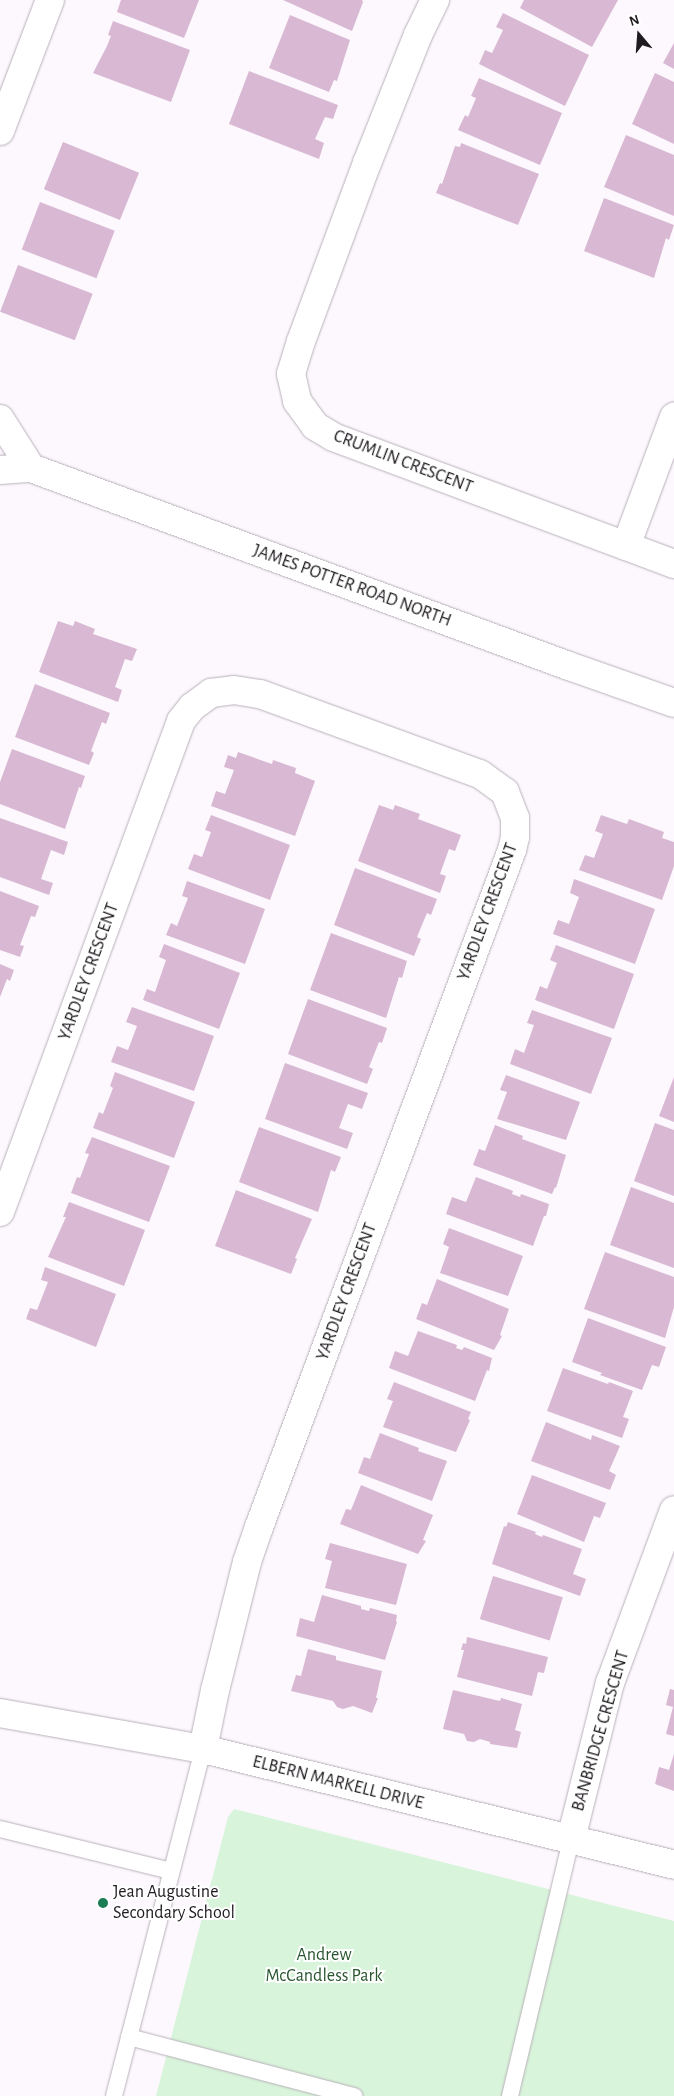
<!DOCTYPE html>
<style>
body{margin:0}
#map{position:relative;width:674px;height:2096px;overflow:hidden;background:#fdf8fe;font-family:"Alegreya Sans",sans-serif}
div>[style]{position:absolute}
.green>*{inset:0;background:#d8f4da}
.building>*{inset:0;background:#d8b8d3;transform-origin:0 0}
.roads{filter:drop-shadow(0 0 1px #b9b0ba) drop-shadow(0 0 1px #b9b0ba)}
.service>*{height:16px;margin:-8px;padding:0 8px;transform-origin:8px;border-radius:8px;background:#fff}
.minor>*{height:28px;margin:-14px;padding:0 14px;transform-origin:14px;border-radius:14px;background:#fff}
.tertiary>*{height:28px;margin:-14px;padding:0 14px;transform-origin:14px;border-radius:14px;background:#fff}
.secondary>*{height:28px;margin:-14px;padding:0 14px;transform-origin:14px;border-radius:14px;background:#fff}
.dots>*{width:14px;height:14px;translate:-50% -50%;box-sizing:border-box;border:2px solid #fff;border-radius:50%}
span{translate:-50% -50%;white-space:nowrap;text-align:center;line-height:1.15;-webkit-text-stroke:4px #fff;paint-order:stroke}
.street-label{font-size:18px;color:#1f1b1f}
.poi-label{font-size:18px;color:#1f1b1f}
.left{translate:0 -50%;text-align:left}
.park-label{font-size:18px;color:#28562f}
.north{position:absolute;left:614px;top:10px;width:50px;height:50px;-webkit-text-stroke:4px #fff;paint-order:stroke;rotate:342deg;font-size:14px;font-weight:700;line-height:20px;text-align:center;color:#1f1b1f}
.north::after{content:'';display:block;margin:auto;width:18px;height:22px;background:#1f1b1f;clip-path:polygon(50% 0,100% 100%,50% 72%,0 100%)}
</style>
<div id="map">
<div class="green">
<i style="clip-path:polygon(234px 1809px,674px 1921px,674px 2096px,156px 2096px,228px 1817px)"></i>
</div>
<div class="building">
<i style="clip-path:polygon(121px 0,199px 0,184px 38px,117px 12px)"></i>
<i style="clip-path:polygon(283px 0,362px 0,363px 2px,352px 31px)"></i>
<i style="clip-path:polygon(524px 0,618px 0,592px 47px,520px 8px)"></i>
<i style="clip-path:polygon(503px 13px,589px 55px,565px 106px,479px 64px,485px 50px,492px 53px,503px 30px,496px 27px)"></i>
<i style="clip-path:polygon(290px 15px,350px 40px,337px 81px,334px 80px,329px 92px,269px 68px)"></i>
<i style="clip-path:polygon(113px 21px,190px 50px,171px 102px,93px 73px,107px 46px,111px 36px,108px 35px)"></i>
<i style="clip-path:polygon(674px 43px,674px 69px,663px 63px)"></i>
<i style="clip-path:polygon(249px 71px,338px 105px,333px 119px,325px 117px,315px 139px,324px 143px,319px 159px,229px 124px)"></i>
<i style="clip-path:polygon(655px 73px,674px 82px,674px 144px,632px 124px)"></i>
<i style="clip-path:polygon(479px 78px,562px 113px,540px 165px,458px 130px,465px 115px,468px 117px,476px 98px,471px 96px)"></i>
<i style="clip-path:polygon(626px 135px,674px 155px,674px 216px,604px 187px)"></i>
<i style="left:63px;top:142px;width:82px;height:51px;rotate:22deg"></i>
<i style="clip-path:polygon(461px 143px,539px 174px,518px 225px,436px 193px,440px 183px,442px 184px,455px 146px,460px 147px)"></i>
<i style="clip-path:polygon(604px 198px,674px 225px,669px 240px,666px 238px,654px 278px,584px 251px)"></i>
<i style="left:40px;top:202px;width:80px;height:51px;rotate:21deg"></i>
<i style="left:18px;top:265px;width:80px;height:50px;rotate:21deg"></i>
<i style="clip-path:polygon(58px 621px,73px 626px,75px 621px,95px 629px,93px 634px,137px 649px,132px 661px,125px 659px,115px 687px,122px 690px,118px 702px,39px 672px)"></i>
<i style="clip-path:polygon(35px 684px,110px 713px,106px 724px,102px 722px,91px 751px,94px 753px,89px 765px,15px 737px)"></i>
<i style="clip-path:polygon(12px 749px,85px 776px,81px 788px,79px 787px,65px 829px,0 804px,0 782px)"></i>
<i style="clip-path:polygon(238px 752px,272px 764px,273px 760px,296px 768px,295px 773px,315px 781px,295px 836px,211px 806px,216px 791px,225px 794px,234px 770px,224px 767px,228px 755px,236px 758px)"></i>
<i style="clip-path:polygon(379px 805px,393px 810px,395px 805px,420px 814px,418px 819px,461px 835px,455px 851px,449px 849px,440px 874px,446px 876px,440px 893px,358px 861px)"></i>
<i style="clip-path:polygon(211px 815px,290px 845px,270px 900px,188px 869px,194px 854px,202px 857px,211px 832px,205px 830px)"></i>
<i style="clip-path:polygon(601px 815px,627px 824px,629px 819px,664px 832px,662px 838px,674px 842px,674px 866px,662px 900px,579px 870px,585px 855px,594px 858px,603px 834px,595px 831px)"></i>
<i style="clip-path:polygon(0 818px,68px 842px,64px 855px,51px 850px,41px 879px,53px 883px,49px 895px,0 877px)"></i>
<i style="clip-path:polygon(355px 868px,437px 899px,431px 915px,427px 913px,417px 937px,421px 939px,414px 956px,334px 925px)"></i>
<i style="clip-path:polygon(574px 879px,655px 909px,635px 964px,553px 934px,558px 920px,569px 924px,579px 897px,570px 893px)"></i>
<i style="clip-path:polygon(187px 881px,265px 909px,245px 964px,166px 935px,171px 923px,177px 926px,188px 898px,182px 896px)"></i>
<i style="clip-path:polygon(0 891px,39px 906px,35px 917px,31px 916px,20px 945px,24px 946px,20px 957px,0 950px)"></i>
<i style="clip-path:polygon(331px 933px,407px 961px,402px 978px,399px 977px,386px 1018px,310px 990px)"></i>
<i style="clip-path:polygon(164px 944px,240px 973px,219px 1029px,143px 1000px,147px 989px,155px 992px,166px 960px,159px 957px)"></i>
<i style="clip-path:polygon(556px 945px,634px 974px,614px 1029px,535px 1000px,540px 986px,547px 989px,557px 963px,550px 960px)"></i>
<i style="clip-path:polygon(0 964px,14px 970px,10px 981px,7px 979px,0 997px)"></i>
<i style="clip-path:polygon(308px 999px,387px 1028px,382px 1043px,379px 1042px,369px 1067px,373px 1069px,367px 1084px,288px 1054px)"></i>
<i style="clip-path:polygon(132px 1007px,214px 1036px,194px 1091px,111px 1062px,117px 1046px,128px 1050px,137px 1026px,126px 1022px)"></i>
<i style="clip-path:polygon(532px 1010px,612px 1038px,591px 1094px,510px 1064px,515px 1049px,524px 1053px,534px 1025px,527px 1023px)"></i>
<i style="clip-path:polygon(285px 1063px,368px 1093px,362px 1109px,348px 1104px,339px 1128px,353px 1133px,347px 1149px,265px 1119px)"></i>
<i style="clip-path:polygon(115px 1072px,195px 1102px,174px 1158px,93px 1128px,99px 1112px,103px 1114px,113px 1088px,110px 1086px)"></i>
<i style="clip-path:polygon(506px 1075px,580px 1102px,566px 1140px,497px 1119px,507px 1092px,500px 1090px)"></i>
<i style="clip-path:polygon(674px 1077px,674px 1122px,659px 1116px)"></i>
<i style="clip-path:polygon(655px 1123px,674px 1130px,674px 1196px,634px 1181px)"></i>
<i style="clip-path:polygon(495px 1125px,523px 1136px,522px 1139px,566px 1155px,556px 1188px,555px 1187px,552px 1194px,473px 1165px,479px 1149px,485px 1151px)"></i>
<i style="clip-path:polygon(259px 1127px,341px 1157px,335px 1172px,331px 1170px,318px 1212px,239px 1182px)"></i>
<i style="clip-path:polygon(92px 1137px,170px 1166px,149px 1222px,71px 1193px,77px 1177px,80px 1178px,89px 1154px,85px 1153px)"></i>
<i style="clip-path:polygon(476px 1177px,513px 1191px,512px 1194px,520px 1197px,521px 1194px,549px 1204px,546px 1216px,544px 1216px,533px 1246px,446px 1214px,452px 1197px,466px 1202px)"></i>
<i style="clip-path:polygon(631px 1187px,674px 1203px,674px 1268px,610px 1245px)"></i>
<i style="clip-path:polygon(236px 1190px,312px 1219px,295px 1258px,297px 1259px,291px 1274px,215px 1246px)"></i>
<i style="clip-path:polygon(69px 1202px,145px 1230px,124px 1286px,48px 1257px,66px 1217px,63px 1217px)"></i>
<i style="clip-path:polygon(449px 1228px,523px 1256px,508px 1296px,440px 1273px,449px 1247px,443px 1244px)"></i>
<i style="clip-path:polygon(605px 1252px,674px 1277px,674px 1307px,665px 1338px,584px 1309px)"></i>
<i style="clip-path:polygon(45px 1267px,116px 1294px,96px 1347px,26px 1319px,30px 1308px,37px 1310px,48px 1282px,41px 1280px)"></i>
<i style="clip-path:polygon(437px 1279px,509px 1309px,500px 1335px,502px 1336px,494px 1350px,416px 1319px,422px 1303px,427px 1305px)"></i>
<i style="clip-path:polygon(588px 1318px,666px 1347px,659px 1367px,652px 1365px,642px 1390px,600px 1375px,602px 1373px,572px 1362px)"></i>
<i style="clip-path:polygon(418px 1331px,457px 1345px,456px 1348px,462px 1350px,464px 1347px,492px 1358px,489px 1371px,487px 1370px,475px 1401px,389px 1368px,395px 1351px,408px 1356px)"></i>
<i style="clip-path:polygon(563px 1368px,608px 1384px,609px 1382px,633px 1391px,623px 1417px,629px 1419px,622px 1438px,547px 1411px)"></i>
<i style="clip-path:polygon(394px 1382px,471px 1412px,468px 1419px,470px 1420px,456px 1452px,383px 1427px,393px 1401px,387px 1399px)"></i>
<i style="clip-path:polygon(546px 1422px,591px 1440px,592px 1435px,620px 1446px,609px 1471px,616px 1475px,610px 1490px,531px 1461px)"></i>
<i style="clip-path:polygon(380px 1433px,419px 1448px,418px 1451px,447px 1461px,432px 1501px,358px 1473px,364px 1457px,370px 1459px)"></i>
<i style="clip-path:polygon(532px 1475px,606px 1503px,600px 1518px,594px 1516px,584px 1542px,517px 1514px)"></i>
<i style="clip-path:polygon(361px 1485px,433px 1515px,423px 1540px,426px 1541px,418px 1554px,340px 1524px,346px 1509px,351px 1510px)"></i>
<i style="clip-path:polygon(508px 1522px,536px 1532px,535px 1534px,542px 1537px,543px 1535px,582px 1549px,573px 1574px,586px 1579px,580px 1596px,492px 1564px,504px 1526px,506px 1527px)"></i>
<i style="clip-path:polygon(330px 1543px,407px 1564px,396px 1605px,325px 1588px,332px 1561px,325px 1559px)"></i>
<i style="left:493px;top:1576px;width:73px;height:45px;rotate:17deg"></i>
<i style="clip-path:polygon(322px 1595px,361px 1606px,361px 1609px,369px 1611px,370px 1608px,397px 1615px,396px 1621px,397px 1622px,385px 1660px,296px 1636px,300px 1618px,314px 1622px)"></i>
<i style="clip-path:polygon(467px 1637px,548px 1657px,544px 1673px,538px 1672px,532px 1696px,457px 1677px,464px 1650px,461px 1650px,463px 1643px,466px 1644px)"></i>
<i style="clip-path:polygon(308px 1649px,336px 1656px,336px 1660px,382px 1671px,376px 1698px,378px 1698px,372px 1713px,353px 1706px,343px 1709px,337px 1707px,333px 1701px,291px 1691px,296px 1675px,301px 1676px)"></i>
<i style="clip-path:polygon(670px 1689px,674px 1690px,674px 1736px,666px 1734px,673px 1707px,666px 1705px)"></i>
<i style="clip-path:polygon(453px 1690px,500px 1701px,501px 1698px,522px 1704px,515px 1730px,521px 1732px,517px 1748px,490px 1744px,490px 1742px,480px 1739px,474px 1742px,467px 1741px,464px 1734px,443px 1729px)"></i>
<i style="clip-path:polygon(674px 1754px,674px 1791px,655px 1784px,659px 1767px,669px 1770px)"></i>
</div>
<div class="roads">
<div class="service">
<i style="left:0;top:1829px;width:176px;rotate:13.8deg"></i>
<i style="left:129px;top:2037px;width:233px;rotate:14.7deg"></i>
<i style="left:114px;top:2096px;width:358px;rotate:-75.6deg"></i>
<i style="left:510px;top:2096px;width:264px;rotate:-76.6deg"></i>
</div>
<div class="minor">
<i style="left:435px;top:0;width:39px;rotate:116deg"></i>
<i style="left:418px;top:35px;width:138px;rotate:111.7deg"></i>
<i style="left:367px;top:163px;width:190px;rotate:110.3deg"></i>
<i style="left:301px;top:341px;width:34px;rotate:107deg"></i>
<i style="left:291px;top:374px;width:28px;rotate:77deg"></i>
<i style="left:297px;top:401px;width:31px;rotate:54deg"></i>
<i style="left:315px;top:426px;width:21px;rotate:31deg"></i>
<i style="left:333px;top:437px;width:313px;rotate:20.4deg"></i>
<i style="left:626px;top:546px;width:138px;rotate:-69.6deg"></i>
<i style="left:0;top:131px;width:140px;rotate:-69.1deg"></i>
<i style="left:626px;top:546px;width:51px;rotate:20.6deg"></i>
<i style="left:0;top:1212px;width:523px;rotate:-69.76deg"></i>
<i style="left:181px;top:721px;width:18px;rotate:-52deg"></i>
<i style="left:192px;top:707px;width:24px;rotate:-36deg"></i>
<i style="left:211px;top:693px;width:23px;rotate:-7deg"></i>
<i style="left:234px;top:690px;width:26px;rotate:9deg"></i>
<i style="left:260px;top:694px;width:234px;rotate:20deg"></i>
<i style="left:480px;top:774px;width:31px;rotate:36deg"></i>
<i style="left:505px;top:792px;width:28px;rotate:69deg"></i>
<i style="left:515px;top:818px;width:19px;rotate:90deg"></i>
<i style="left:515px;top:837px;width:13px;rotate:103deg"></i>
<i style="left:512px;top:850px;width:723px;rotate:110.49deg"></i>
<i style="left:259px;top:1527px;width:37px;rotate:109deg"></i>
<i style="left:247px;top:1562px;width:132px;rotate:104deg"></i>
<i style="left:215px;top:1690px;width:60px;rotate:101.5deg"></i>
<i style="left:571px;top:1839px;width:161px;rotate:-76deg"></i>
<i style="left:610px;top:1683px;width:184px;rotate:-69.7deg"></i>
</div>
<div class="tertiary">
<i style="left:0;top:1713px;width:206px;rotate:10.1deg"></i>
<i style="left:203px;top:1749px;width:485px;rotate:13.8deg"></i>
</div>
<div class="secondary">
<i style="left:0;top:419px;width:58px;rotate:57.7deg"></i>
<i style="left:0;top:470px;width:31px;rotate:-4deg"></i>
<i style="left:31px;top:468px;width:573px;rotate:20.21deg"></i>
<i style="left:569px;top:666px;width:111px;rotate:19.4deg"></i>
</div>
</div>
<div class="dots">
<i style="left:103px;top:1903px;background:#1c7c53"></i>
</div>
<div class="street-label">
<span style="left:403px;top:462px;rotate:21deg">CRUMLIN CRESCENT</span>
<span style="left:352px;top:586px;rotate:20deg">JAMES POTTER ROAD NORTH</span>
<span style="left:488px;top:912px;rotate:-70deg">YARDLEY CRESCENT</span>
<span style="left:89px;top:972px;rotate:-70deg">YARDLEY CRESCENT</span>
<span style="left:347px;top:1292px;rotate:-70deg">YARDLEY CRESCENT</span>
<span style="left:601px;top:1731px;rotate:-74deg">BANBRIDGE CRESCENT</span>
<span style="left:338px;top:1783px;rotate:14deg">ELBERN MARKELL DRIVE</span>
</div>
<div class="poi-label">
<span class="left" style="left:113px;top:1903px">Jean Augustine<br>Secondary School</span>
</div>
<div class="park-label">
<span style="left:324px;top:1966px">Andrew<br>McCandless Park</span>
</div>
<div class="north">N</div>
</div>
